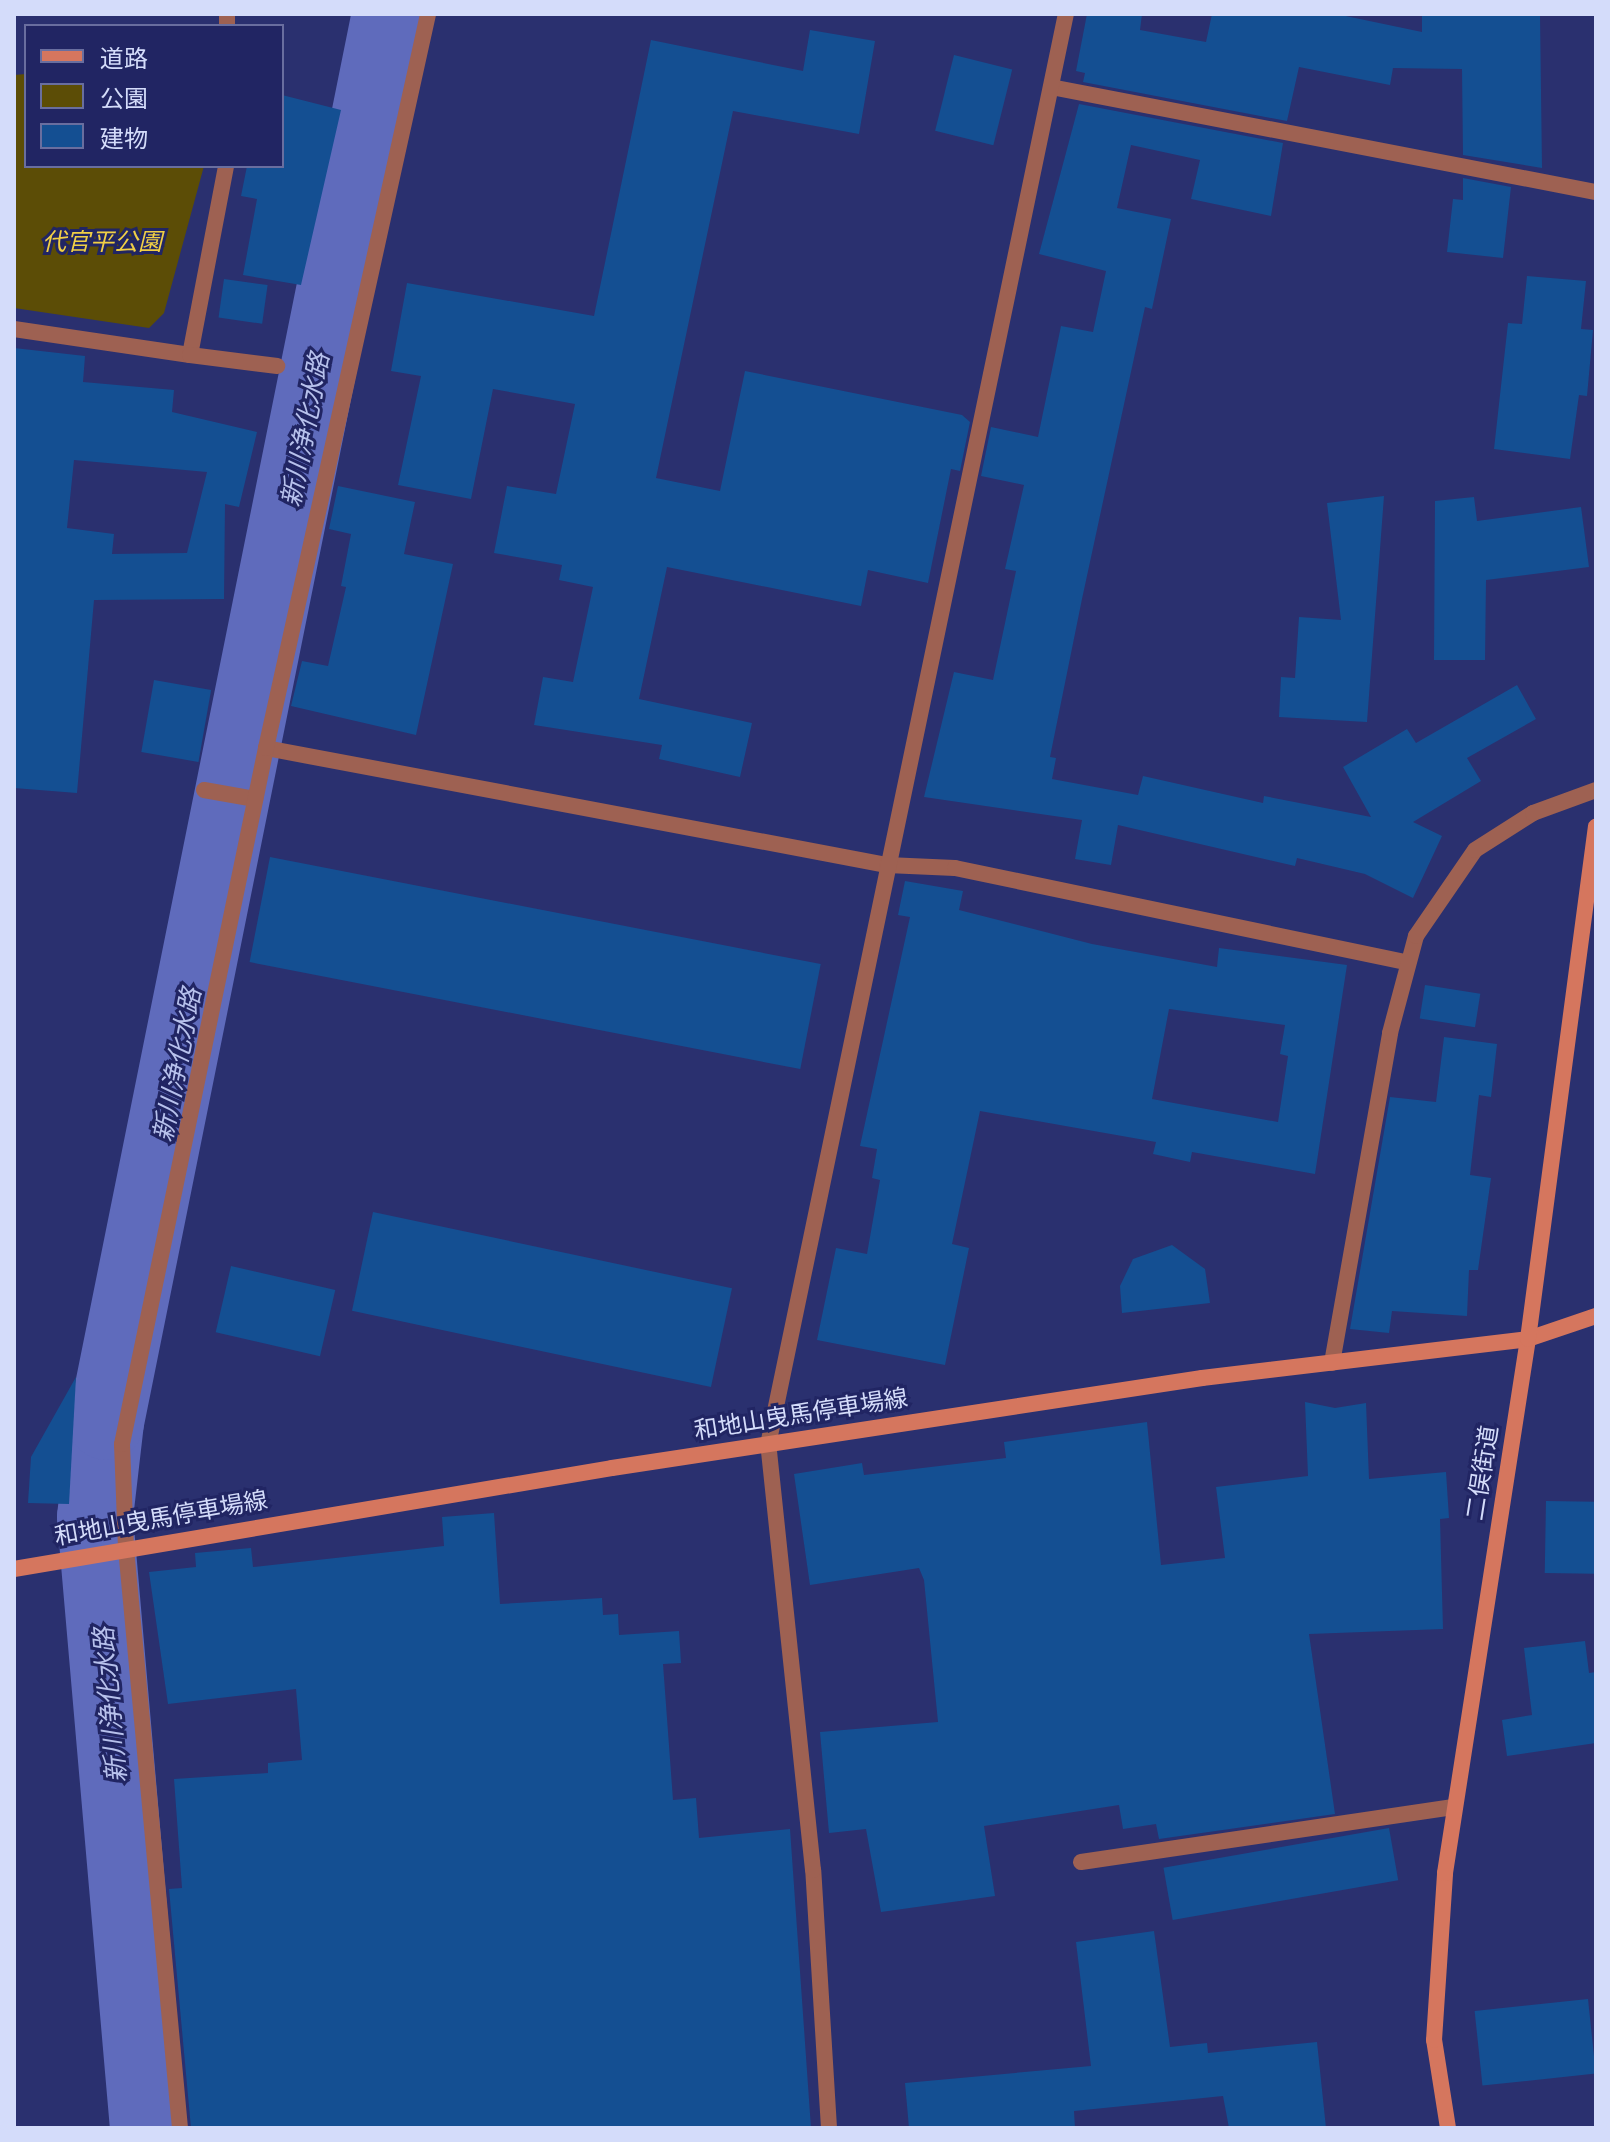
<!DOCTYPE html>
<meta charset="utf-8">
<style>
body{margin:0}
#map{position:relative;width:1610px;height:2142px;overflow:hidden;background:#2a306f;font-family:"Times New Roman","Noto Sans JP",serif}
div>[style]{position:absolute}
.green>*{inset:0;background:#5c4d06}
.river>*{height:76px;margin:-38px;padding:0 38px;transform-origin:38px;border-radius:38px;background:#5f6bbc}
.building>*{inset:0;background:#144f92;transform-origin:0 0}
.lane>*{height:16px;margin:-8px;padding:0 8px;transform-origin:8px;border-radius:8px;background:#9e6152}
.street>*{height:16px;margin:-8px;padding:0 8px;transform-origin:8px;border-radius:8px;background:#9e6152}
.secondary>*{height:16px;margin:-8px;padding:0 8px;transform-origin:8px;border-radius:8px;background:#d5765e}
span{translate:-50% -50%;white-space:nowrap;text-align:center;line-height:1.15;-webkit-text-stroke:6px #212563;paint-order:stroke}
.park-label{font-size:24px;color:#f1cf45;font-style:italic}
.street-label{font-size:24px;color:#d4dcfa}
.water-label{font-size:26px;color:#b7c1ec;font-style:italic}
.frame{position:absolute;inset:0;border:16px solid #d4dcfa;pointer-events:none}
.legend{position:absolute;left:24px;top:24px;width:260px;height:144px;box-sizing:border-box;background:#212563;border:2px solid #696e9f;margin:0;padding:10px 14px;list-style:none;font-size:24px;color:#d4dcfa}
.legend li{display:flex;align-items:center;gap:16px;height:40px}
.legend b{width:40px;border:2px solid #696e9f}
</style>
<div id="map">
<div class="green">
<i style="clip-path:polygon(26px 74px,26px 166px,204px 166px,164px 313px,149px 328px,14px 308px,14px 75px)"></i>
</div>
<div class="river">
<i style="left:148px;top:2128px;width:613px;rotate:-94.96deg"></i>
<i style="left:95px;top:1517px;width:96px;rotate:-83.4deg"></i>
<i style="left:106px;top:1422px;width:1436px;rotate:-78.6deg"></i>
</div>
<div class="building">
<i style="clip-path:polygon(1087px 14px,1142px 14px,1140px 30px,1206px 42px,1212px 14px,1336px 14px,1422px 32px,1422px 14px,1540px 14px,1542px 168px,1463px 155px,1462px 69px,1393px 68px,1390px 85px,1299px 67px,1287px 121px,1083px 82px,1085px 73px,1076px 71px)"></i>
<i style="clip-path:polygon(810px 30px,875px 41px,859px 134px,733px 111px,656px 478px,720px 491px,745px 371px,962px 415px,970px 422px,960px 471px,951px 469px,928px 583px,868px 570px,861px 606px,667px 567px,639px 699px,752px 723px,740px 777px,659px 759px,662px 745px,534px 725px,543px 677px,573px 682px,593px 587px,559px 580px,562px 565px,494px 553px,507px 486px,556px 494px,575px 404px,493px 389px,471px 499px,398px 485px,421px 376px,391px 371px,407px 283px,594px 316px,651px 40px,803px 71px)"></i>
<i style="left:954px;top:55px;width:60px;height:78px;rotate:14deg"></i>
<i style="clip-path:polygon(282px 95px,341px 110px,301px 285px,243px 275px,257px 199px,241px 196px,247px 166px,282px 166px)"></i>
<i style="clip-path:polygon(1079px 104px,1283px 143px,1271px 216px,1191px 199px,1200px 160px,1131px 145px,1117px 208px,1171px 219px,1152px 309px,1145px 307px,1082px 599px,1050px 757px,1056px 758px,1052px 779px,1138px 795px,1143px 776px,1263px 803px,1264px 796px,1371px 817px,1343px 767px,1407px 729px,1416px 743px,1517px 685px,1536px 719px,1467px 758px,1481px 781px,1413px 822px,1442px 836px,1413px 898px,1365px 874px,1297px 858px,1295px 866px,1118px 825px,1111px 865px,1075px 859px,1082px 820px,924px 797px,954px 672px,993px 680px,1016px 571px,1005px 569px,1024px 485px,981px 476px,991px 427px,1038px 437px,1061px 326px,1093px 332px,1106px 271px,1039px 254px)"></i>
<i style="clip-path:polygon(1463px 178px,1511px 187px,1503px 258px,1447px 252px,1453px 199px,1463px 200px)"></i>
<i style="clip-path:polygon(1527px 276px,1586px 281px,1581px 329px,1593px 330px,1587px 396px,1579px 395px,1570px 459px,1494px 449px,1508px 323px,1522px 324px)"></i>
<i style="left:224px;top:279px;width:44px;height:39px;rotate:8deg"></i>
<i style="clip-path:polygon(evenodd,14px 348px,85px 356px,83px 382px,174px 390px,172px 412px,257px 432px,239px 507px,225px 504px,224px 599px,94px 600px,77px 793px,14px 788px,14px 348px,74px 460px,207px 472px,187px 553px,112px 554px,114px 534px,67px 528px,74px 460px)"></i>
<i style="clip-path:polygon(338px 486px,415px 502px,404px 554px,453px 564px,416px 735px,291px 706px,302px 661px,328px 666px,346px 587px,341px 586px,351px 534px,329px 529px)"></i>
<i style="clip-path:polygon(1384px 496px,1367px 722px,1279px 717px,1281px 677px,1295px 678px,1299px 617px,1341px 620px,1327px 503px)"></i>
<i style="clip-path:polygon(1474px 497px,1477px 521px,1581px 507px,1589px 567px,1486px 580px,1485px 660px,1434px 660px,1435px 501px)"></i>
<i style="left:154px;top:680px;width:58px;height:73px;rotate:10deg"></i>
<i style="left:270px;top:857px;width:561px;height:107px;rotate:11deg"></i>
<i style="clip-path:polygon(evenodd,905px 881px,963px 891px,959px 910px,1092px 944px,1217px 967px,1219px 948px,1347px 965px,1315px 1174px,1192px 1152px,1190px 1162px,1153px 1154px,1156px 1142px,980px 1111px,952px 1244px,969px 1248px,945px 1365px,817px 1340px,836px 1248px,867px 1254px,880px 1180px,872px 1178px,877px 1149px,860px 1146px,910px 917px,898px 915px,905px 881px,1169px 1009px,1285px 1025px,1280px 1054px,1288px 1056px,1278px 1122px,1152px 1099px,1169px 1009px)"></i>
<i style="left:1425px;top:985px;width:56px;height:34px;rotate:9deg"></i>
<i style="clip-path:polygon(1444px 1037px,1497px 1044px,1491px 1097px,1479px 1095px,1470px 1175px,1491px 1178px,1478px 1270px,1469px 1270px,1467px 1316px,1392px 1311px,1389px 1333px,1350px 1329px,1390px 1097px,1436px 1102px)"></i>
<i style="left:373px;top:1212px;width:367px;height:101px;rotate:12deg"></i>
<i style="clip-path:polygon(1172px 1245px,1205px 1269px,1210px 1303px,1122px 1313px,1120px 1286px,1133px 1259px)"></i>
<i style="left:231px;top:1266px;width:107px;height:68px;rotate:13deg"></i>
<i style="clip-path:polygon(76px 1377px,69px 1504px,28px 1503px,31px 1457px)"></i>
<i style="clip-path:polygon(1305px 1402px,1335px 1408px,1366px 1403px,1369px 1479px,1446px 1472px,1449px 1518px,1440px 1519px,1443px 1629px,1309px 1634px,1335px 1814px,1159px 1839px,1156px 1824px,1123px 1829px,1119px 1805px,984px 1826px,995px 1896px,881px 1912px,866px 1829px,829px 1833px,820px 1732px,938px 1722px,924px 1580px,919px 1568px,810px 1585px,794px 1474px,862px 1463px,864px 1475px,1006px 1458px,1004px 1442px,1147px 1422px,1161px 1565px,1225px 1558px,1216px 1487px,1308px 1476px)"></i>
<i style="left:1546px;top:1501px;width:50px;height:72px;rotate:1deg"></i>
<i style="clip-path:polygon(494px 1513px,500px 1604px,602px 1598px,603px 1615px,618px 1614px,619px 1635px,679px 1631px,681px 1663px,663px 1664px,673px 1800px,696px 1798px,699px 1838px,790px 1829px,811px 2128px,191px 2128px,169px 1889px,182px 1888px,174px 1779px,268px 1773px,268px 1763px,302px 1760px,296px 1689px,168px 1704px,149px 1572px,196px 1567px,195px 1553px,251px 1548px,253px 1567px,444px 1546px,442px 1517px)"></i>
<i style="clip-path:polygon(1585px 1641px,1589px 1673px,1596px 1672px,1596px 1743px,1507px 1756px,1502px 1720px,1532px 1715px,1524px 1648px)"></i>
<i style="left:1389px;top:1828px;width:53px;height:229px;rotate:80deg"></i>
<i style="clip-path:polygon(1154px 1931px,1170px 2047px,1207px 2043px,1208px 2053px,1317px 2042px,1326px 2128px,1229px 2128px,1223px 2096px,1074px 2111px,1075px 2128px,909px 2128px,905px 2083px,1091px 2066px,1076px 1942px)"></i>
<i style="left:1588px;top:1999px;width:75px;height:114px;rotate:84deg"></i>
</div>
<div class="lane">
<i style="left:1051px;top:87px;width:555px;rotate:10.91deg"></i>
<i style="left:204px;top:790px;width:52px;rotate:10deg"></i>
</div>
<div class="street">
<i style="left:227px;top:26px;width:12px;rotate:-90deg"></i>
<i style="left:14px;top:329px;width:178px;rotate:8.4deg"></i>
<i style="left:190px;top:355px;width:192px;rotate:-79.2deg"></i>
<i style="left:190px;top:355px;width:88px;rotate:7.2deg"></i>
<i style="left:266px;top:748px;width:632px;rotate:10.67deg"></i>
<i style="left:887px;top:865px;width:68px;rotate:2.5deg"></i>
<i style="left:955px;top:868px;width:461px;rotate:11.8deg"></i>
<i style="left:1332px;top:1363px;width:335px;rotate:-80deg"></i>
<i style="left:1390px;top:1033px;width:100px;rotate:-75deg"></i>
<i style="left:1416px;top:936px;width:104px;rotate:-55.5deg"></i>
<i style="left:1475px;top:850px;width:69px;rotate:-32.5deg"></i>
<i style="left:1533px;top:813px;width:67px;rotate:-20.1deg"></i>
<i style="left:1081px;top:1862px;width:378px;rotate:-8.4deg"></i>
<i style="left:180px;top:2128px;width:583px;rotate:-95.32deg"></i>
<i style="left:126px;top:1548px;width:104px;rotate:-92.2deg"></i>
<i style="left:122px;top:1444px;width:711px;rotate:-78.31deg"></i>
<i style="left:266px;top:748px;width:752px;rotate:-77.55deg"></i>
<i style="left:829px;top:2128px;width:258px;rotate:-93.5deg"></i>
<i style="left:813px;top:1870px;width:427px;rotate:-96deg"></i>
<i style="left:768px;top:1445px;width:1462px;rotate:-78.24deg"></i>
</div>
<div class="secondary">
<i style="left:14px;top:1569px;width:606px;rotate:-9.59deg"></i>
<i style="left:612px;top:1468px;width:597px;rotate:-8.67deg"></i>
<i style="left:1202px;top:1378px;width:328px;rotate:-6.8deg"></i>
<i style="left:1528px;top:1339px;width:72px;rotate:-18.7deg"></i>
<i style="left:1448px;top:2128px;width:89px;rotate:-99deg"></i>
<i style="left:1434px;top:2040px;width:167px;rotate:-86.2deg"></i>
<i style="left:1445px;top:1873px;width:540px;rotate:-81.17deg"></i>
<i style="left:1528px;top:1339px;width:517px;rotate:-82.45deg"></i>
</div>
<div class="park-label">
<span style="left:102px;top:243px">代官平公園</span>
</div>
<div class="street-label">
<span style="left:801px;top:1415px;rotate:-9deg">和地山曳馬停車場線</span>
<span style="left:1483px;top:1473px;rotate:-81deg">二俣街道</span>
<span style="left:161px;top:1519px;rotate:-10deg">和地山曳馬停車場線</span>
</div>
<div class="water-label">
<span style="left:306px;top:430px;rotate:-79deg">新川浄化水路</span>
<span style="left:178px;top:1065px;rotate:-79deg">新川浄化水路</span>
<span style="left:111px;top:1705px;rotate:-95deg">新川浄化水路</span>
</div>
<div class="frame"></div>
<ul class="legend">
<li><b style="height:10px;background:#d5765e"></b>道路</li>
<li><b style="height:22px;background:#5c4d06"></b>公園</li>
<li><b style="height:22px;background:#144f92"></b>建物</li>
</ul>
</div>
